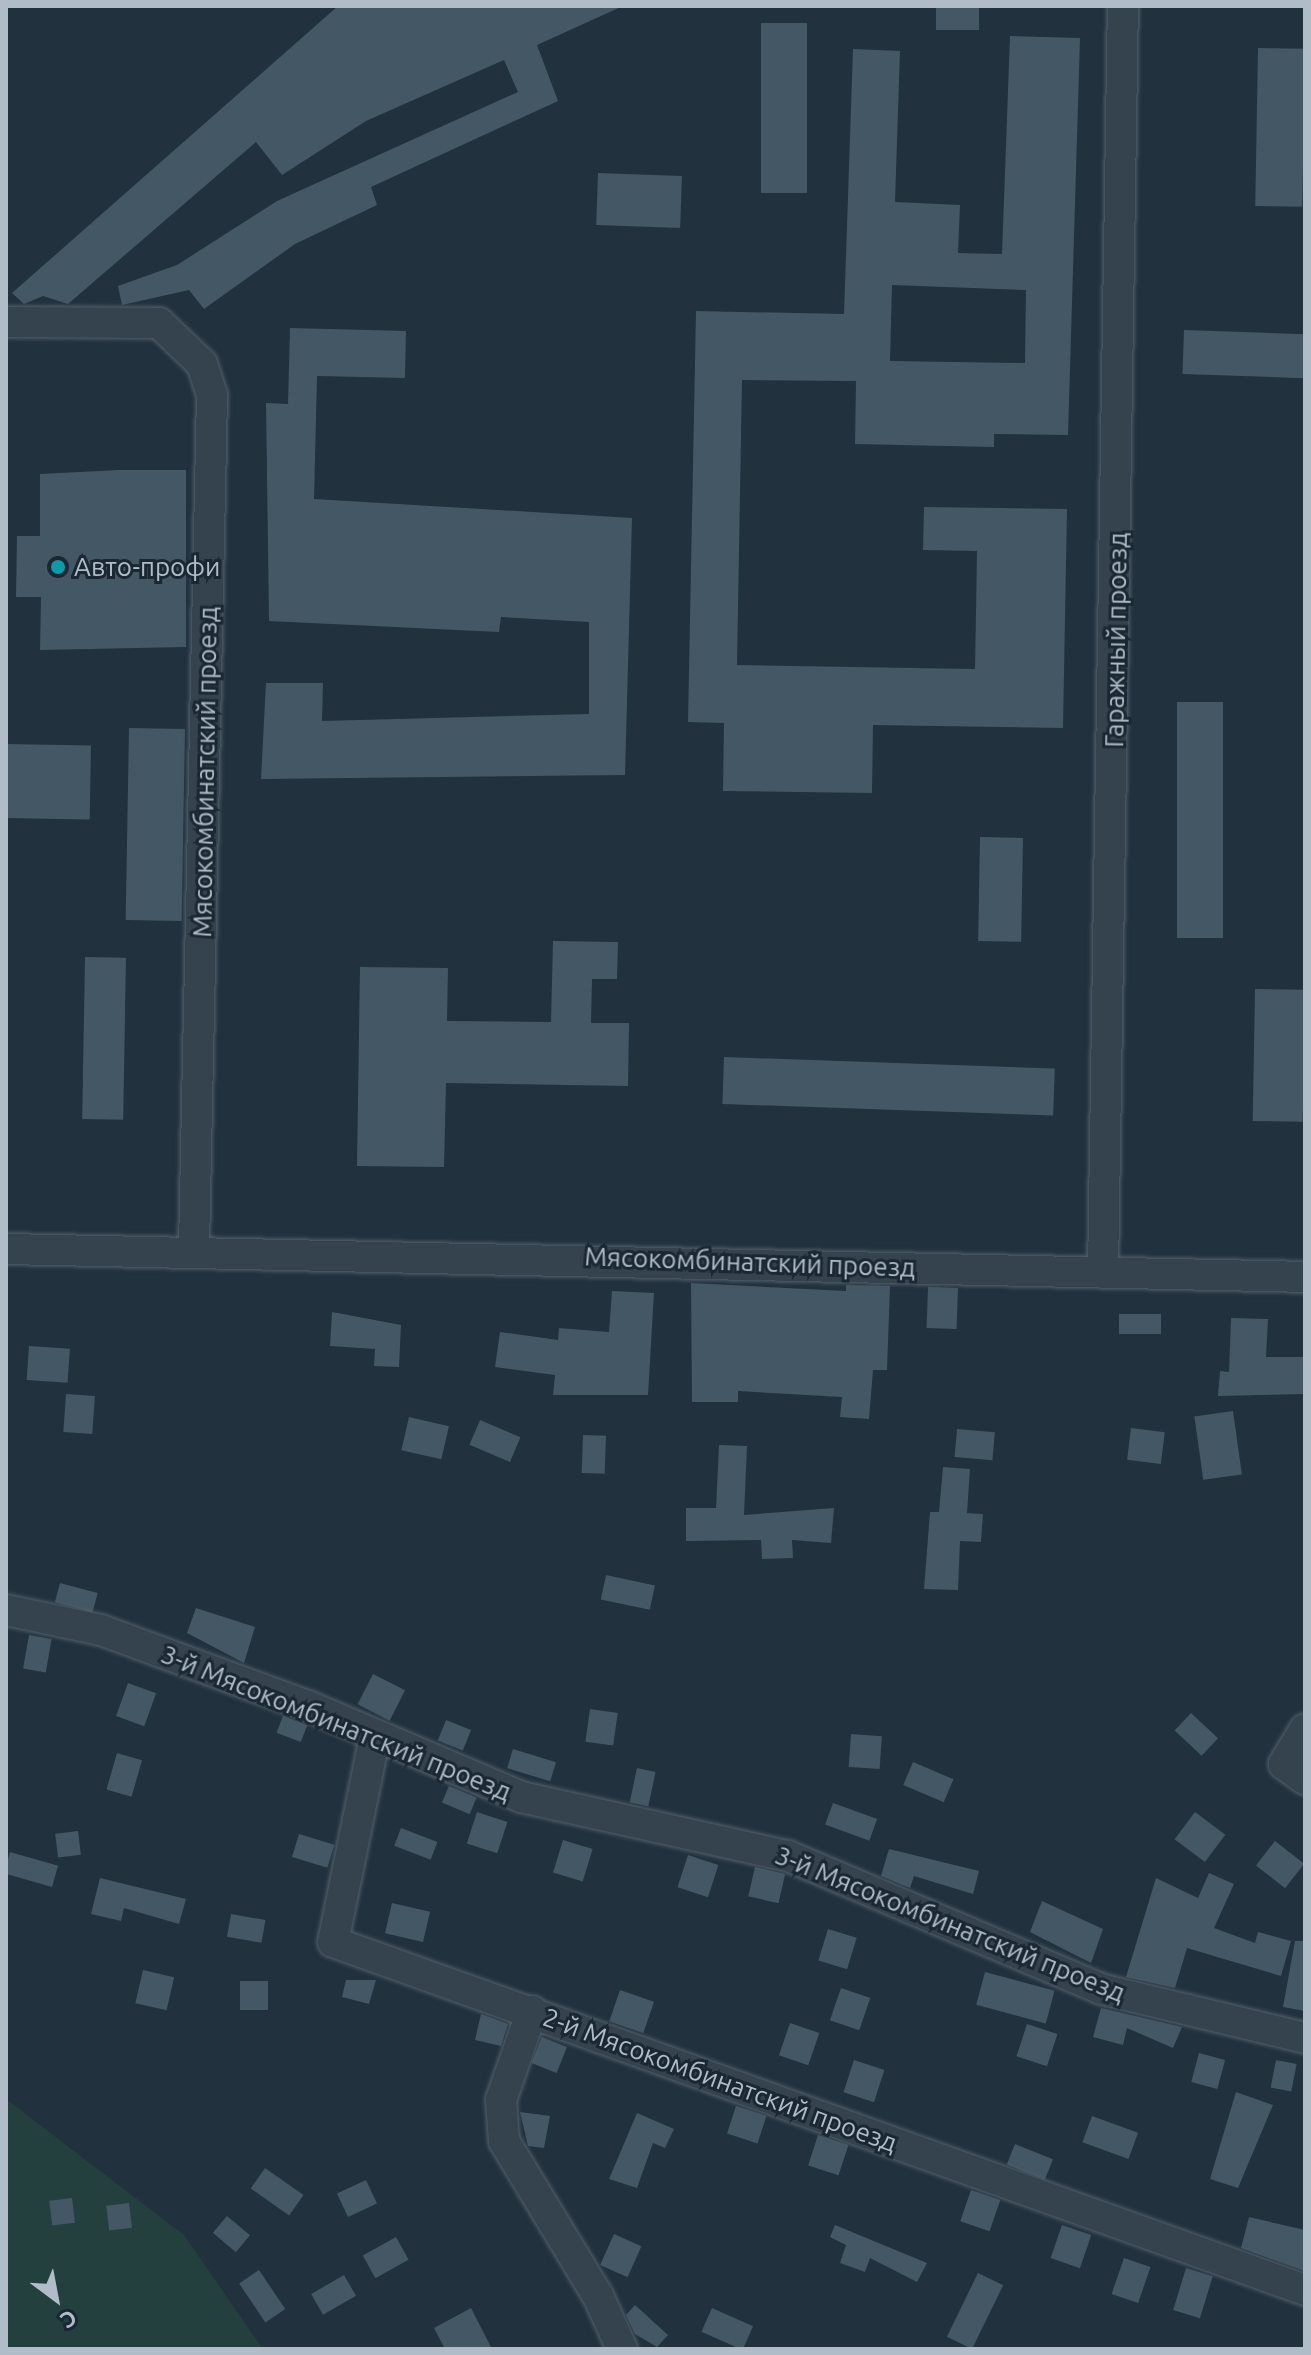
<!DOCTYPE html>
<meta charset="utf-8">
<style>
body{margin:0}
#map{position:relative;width:1311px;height:2355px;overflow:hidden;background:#21313e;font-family:Ubuntu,sans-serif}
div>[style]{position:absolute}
.green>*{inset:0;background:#233f3e}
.building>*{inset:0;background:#445765;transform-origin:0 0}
.roads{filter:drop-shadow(0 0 2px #53606c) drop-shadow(0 0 2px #53606c)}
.street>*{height:30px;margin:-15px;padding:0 15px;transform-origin:15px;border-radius:15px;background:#35434e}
.dots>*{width:22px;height:22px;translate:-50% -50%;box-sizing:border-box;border:4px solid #1a2833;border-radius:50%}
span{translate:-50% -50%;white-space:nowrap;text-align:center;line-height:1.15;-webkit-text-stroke:6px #1a2833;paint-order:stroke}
.poi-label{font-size:26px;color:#b0bdc9}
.left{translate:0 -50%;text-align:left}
.street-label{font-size:26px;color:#b0bdc9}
.frame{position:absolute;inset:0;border:8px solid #b0bdc9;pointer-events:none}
.north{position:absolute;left:16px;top:2259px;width:80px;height:80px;-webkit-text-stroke:6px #1a2833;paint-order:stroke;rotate:148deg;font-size:22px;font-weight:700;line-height:32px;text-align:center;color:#b0bdc9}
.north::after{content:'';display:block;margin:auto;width:28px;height:36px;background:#b0bdc9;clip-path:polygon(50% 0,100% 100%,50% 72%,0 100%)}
</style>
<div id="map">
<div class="green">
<i style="clip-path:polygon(6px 2099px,184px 2235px,263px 2349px,6px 2349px)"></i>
</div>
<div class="building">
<i style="clip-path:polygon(338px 6px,623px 6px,537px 45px,558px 101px,371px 187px,377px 205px,295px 244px,204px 309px,189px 290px,122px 305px,118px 286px,177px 265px,277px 201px,518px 92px,504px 60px,366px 121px,282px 175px,256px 142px,68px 304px,43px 296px,24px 304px,12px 293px)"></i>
<i style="left:936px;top:6px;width:43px;height:24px"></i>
<i style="left:761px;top:23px;width:46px;height:170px"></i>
<i style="clip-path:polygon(evenodd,1010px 36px,1080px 38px,1068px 435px,994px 434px,994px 447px,855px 444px,856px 381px,742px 380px,737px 665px,975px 669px,977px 551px,923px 550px,924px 507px,1067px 509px,1063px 728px,873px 725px,872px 793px,723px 791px,724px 723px,688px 722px,696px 311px,844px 314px,853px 49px,900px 51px,895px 202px,960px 205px,958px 253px,1002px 254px,1010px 36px,892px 285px,1026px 290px,1025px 363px,890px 361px,892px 285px)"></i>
<i style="left:1258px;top:48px;width:47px;height:158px;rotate:1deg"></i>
<i style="left:598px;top:173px;width:84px;height:52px;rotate:2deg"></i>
<i style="clip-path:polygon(290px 328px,406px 331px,405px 378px,317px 376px,314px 499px,632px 518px,625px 775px,261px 779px,266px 683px,323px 683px,322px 721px,589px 714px,589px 622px,501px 617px,499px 632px,269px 621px,266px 403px,288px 404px)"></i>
<i style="left:1184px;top:330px;width:121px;height:44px;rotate:2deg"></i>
<i style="clip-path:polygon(119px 470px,186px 470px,186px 647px,40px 650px,41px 597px,16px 597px,17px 536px,40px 536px,40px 474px)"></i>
<i style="left:1177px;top:702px;width:46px;height:236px"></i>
<i style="left:129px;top:728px;width:56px;height:192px;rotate:1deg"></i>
<i style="left:6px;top:744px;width:85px;height:74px;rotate:1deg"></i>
<i style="left:980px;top:837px;width:43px;height:104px;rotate:1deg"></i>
<i style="clip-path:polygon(553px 941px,618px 942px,617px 979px,592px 979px,591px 1023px,629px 1023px,628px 1086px,446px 1083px,444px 1167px,357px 1166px,360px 967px,448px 968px,447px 1021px,551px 1022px)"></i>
<i style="left:85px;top:957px;width:41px;height:162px;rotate:1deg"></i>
<i style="left:1255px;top:989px;width:50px;height:132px;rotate:1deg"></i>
<i style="left:724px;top:1057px;width:331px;height:47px;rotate:2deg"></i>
<i style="clip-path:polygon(691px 1283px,846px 1291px,846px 1285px,890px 1286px,887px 1370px,873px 1370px,869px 1419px,840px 1417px,842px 1397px,738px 1391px,738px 1402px,692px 1402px)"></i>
<i style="left:928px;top:1287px;width:30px;height:41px;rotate:2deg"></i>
<i style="clip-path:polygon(612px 1291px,654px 1293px,648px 1395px,553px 1395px,555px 1375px,495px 1367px,500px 1332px,558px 1340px,559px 1328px,609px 1332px)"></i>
<i style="clip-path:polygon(332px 1312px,401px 1325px,399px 1367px,374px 1366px,375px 1349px,330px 1346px)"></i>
<i style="left:1119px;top:1314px;width:42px;height:20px"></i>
<i style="clip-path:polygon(1231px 1318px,1268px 1319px,1266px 1357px,1305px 1357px,1305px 1394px,1218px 1396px,1220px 1371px,1229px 1372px)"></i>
<i style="left:29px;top:1346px;width:41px;height:34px;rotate:4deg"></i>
<i style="left:66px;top:1394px;width:29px;height:38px;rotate:4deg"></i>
<i style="left:1233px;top:1411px;width:64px;height:39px;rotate:82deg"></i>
<i style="left:409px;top:1417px;width:41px;height:34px;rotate:13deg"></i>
<i style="left:480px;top:1420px;width:44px;height:27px;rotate:23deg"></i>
<i style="left:1131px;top:1428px;width:34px;height:32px;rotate:7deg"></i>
<i style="left:957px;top:1429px;width:38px;height:28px;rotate:5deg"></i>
<i style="left:583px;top:1435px;width:23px;height:38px;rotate:2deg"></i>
<i style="clip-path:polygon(719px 1445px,747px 1446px,744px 1515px,834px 1508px,831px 1543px,792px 1540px,793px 1558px,762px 1559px,761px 1540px,686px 1541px,686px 1508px,716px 1508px)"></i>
<i style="clip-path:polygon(943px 1467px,970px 1469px,967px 1513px,983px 1514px,981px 1542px,960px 1541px,958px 1590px,924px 1589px,930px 1512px,939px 1512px)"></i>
<i style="left:606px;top:1575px;width:50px;height:25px;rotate:12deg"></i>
<i style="left:60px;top:1583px;width:39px;height:20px;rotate:15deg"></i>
<i style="clip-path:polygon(196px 1608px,255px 1627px,244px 1663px,187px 1633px)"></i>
<i style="left:29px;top:1635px;width:23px;height:34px;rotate:10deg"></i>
<i style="left:373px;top:1674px;width:36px;height:34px;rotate:27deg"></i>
<i style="left:128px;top:1683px;width:30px;height:35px;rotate:20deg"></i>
<i style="left:590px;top:1709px;width:28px;height:33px;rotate:8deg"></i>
<i style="left:1191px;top:1713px;width:37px;height:24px;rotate:43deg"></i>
<i style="left:283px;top:1716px;width:26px;height:18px;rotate:21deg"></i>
<i style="left:446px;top:1720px;width:27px;height:22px;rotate:22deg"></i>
<i style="left:851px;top:1734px;width:31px;height:33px;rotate:4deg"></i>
<i style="left:513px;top:1749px;width:45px;height:20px;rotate:17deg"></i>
<i style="left:117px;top:1753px;width:26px;height:38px;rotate:16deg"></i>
<i style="left:913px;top:1762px;width:44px;height:25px;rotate:23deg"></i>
<i style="left:637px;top:1768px;width:19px;height:35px;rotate:12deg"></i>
<i style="left:449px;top:1786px;width:30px;height:18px;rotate:23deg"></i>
<i style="left:833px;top:1803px;width:47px;height:23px;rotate:20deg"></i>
<i style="left:477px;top:1812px;width:32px;height:33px;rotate:18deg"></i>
<i style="left:1195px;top:1812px;width:38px;height:34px;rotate:37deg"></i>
<i style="left:401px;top:1828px;width:39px;height:19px;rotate:21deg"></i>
<i style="left:78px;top:1831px;width:24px;height:23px;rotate:83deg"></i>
<i style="left:299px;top:1834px;width:37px;height:24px;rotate:17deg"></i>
<i style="left:563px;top:1840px;width:31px;height:34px;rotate:17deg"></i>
<i style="left:1275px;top:1841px;width:37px;height:31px;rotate:38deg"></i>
<i style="clip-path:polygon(889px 1849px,979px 1871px,973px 1894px,914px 1876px,910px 1888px,881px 1876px)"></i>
<i style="left:10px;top:1852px;width:50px;height:22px;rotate:16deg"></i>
<i style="left:688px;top:1855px;width:32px;height:34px;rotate:18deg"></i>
<i style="left:755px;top:1867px;width:31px;height:30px;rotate:13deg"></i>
<i style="clip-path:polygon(1209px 1873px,1234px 1884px,1214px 1928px,1255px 1943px,1258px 1932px,1291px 1941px,1281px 1976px,1187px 1948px,1175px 1988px,1126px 1977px,1156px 1878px,1198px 1898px)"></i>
<i style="clip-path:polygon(100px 1878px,186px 1899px,179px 1924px,124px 1908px,121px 1921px,91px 1914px)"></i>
<i style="clip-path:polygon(1042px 1901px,1103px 1929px,1091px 1963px,1030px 1932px)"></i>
<i style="left:392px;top:1903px;width:39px;height:31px;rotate:13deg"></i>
<i style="left:231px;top:1914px;width:35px;height:23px;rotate:10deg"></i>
<i style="left:828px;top:1929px;width:30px;height:33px;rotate:17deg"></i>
<i style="clip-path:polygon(1295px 1941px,1305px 1941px,1305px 2011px,1283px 2007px)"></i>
<i style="left:143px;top:1970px;width:32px;height:34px;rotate:13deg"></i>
<i style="left:985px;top:1972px;width:72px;height:34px;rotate:15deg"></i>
<i style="clip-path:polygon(346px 1980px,376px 1980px,369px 2004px,342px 1997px)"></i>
<i style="left:268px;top:1981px;width:29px;height:28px;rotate:90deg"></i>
<i style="left:841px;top:1988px;width:31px;height:34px;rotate:19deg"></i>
<i style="left:620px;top:1990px;width:36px;height:33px;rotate:19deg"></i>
<i style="clip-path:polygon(1101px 2008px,1182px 2027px,1173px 2048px,1127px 2028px,1123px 2045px,1093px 2037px)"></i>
<i style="clip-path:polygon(481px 2014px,508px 2024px,501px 2046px,475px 2040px)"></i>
<i style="left:790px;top:2023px;width:31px;height:34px;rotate:19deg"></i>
<i style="left:1027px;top:2024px;width:32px;height:34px;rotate:18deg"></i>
<i style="left:542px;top:2037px;width:27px;height:28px;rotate:22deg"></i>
<i style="left:1199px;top:2053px;width:27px;height:30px;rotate:15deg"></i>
<i style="left:854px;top:2060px;width:32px;height:34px;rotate:18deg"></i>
<i style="left:1276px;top:2060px;width:21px;height:28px;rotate:11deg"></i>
<i style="clip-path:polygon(1236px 2092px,1273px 2105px,1238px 2188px,1210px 2179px)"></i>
<i style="left:736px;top:2106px;width:32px;height:29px;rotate:18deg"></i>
<i style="clip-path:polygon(520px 2112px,550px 2116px,544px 2148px,528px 2146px)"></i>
<i style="clip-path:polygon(637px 2113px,674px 2129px,665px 2148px,653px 2143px,637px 2188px,609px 2179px)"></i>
<i style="left:1092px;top:2116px;width:49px;height:28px;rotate:20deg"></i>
<i style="left:818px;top:2135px;width:32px;height:32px;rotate:18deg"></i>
<i style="left:1015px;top:2144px;width:41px;height:22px;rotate:22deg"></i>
<i style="left:265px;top:2168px;width:47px;height:25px;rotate:35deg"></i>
<i style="left:366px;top:2180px;width:26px;height:32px;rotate:65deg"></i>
<i style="left:971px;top:2190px;width:31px;height:33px;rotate:19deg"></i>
<i style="left:72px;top:2198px;width:25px;height:23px;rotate:83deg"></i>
<i style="left:129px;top:2203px;width:25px;height:23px;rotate:83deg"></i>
<i style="left:227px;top:2216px;width:30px;height:22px;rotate:40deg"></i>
<i style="clip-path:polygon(1249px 2217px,1305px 2230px,1305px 2271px,1241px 2248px)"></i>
<i style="clip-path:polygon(835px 2225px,927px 2263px,917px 2282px,870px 2258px,865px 2272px,840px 2263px,846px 2245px,830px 2237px)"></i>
<i style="left:1062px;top:2225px;width:31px;height:35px;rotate:19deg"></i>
<i style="left:614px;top:2234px;width:30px;height:34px;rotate:24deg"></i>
<i style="left:396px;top:2237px;width:26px;height:38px;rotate:61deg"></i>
<i style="left:1124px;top:2258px;width:28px;height:38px;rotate:19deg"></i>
<i style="left:1186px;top:2268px;width:28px;height:44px;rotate:17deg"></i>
<i style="left:259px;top:2270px;width:47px;height:24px;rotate:56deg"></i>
<i style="left:978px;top:2273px;width:28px;height:71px;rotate:26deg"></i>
<i style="left:344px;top:2275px;width:24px;height:38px;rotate:60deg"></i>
<i style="clip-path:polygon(635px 2305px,668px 2335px,657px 2347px,635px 2334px,626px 2315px)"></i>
<i style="clip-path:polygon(471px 2308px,492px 2349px,445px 2349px,434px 2328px)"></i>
<i style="left:712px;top:2308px;width:45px;height:26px;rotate:24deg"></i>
</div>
<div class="roads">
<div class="street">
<i style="left:6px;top:322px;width:153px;rotate:0.4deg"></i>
<i style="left:159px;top:323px;width:59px;rotate:43.6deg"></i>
<i style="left:202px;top:364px;width:33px;rotate:72deg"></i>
<i style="left:212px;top:395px;width:855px;rotate:91.21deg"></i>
<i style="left:6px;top:1249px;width:1299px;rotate:1.23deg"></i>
<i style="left:1103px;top:1273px;width:1267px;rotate:-89.1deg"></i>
<i style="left:6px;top:1610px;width:97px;rotate:11.9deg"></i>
<i style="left:101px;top:1630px;width:221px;rotate:20.2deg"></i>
<i style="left:308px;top:1706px;width:232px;rotate:23.1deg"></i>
<i style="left:521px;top:1797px;width:273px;rotate:12.5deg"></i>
<i style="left:788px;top:1856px;width:340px;rotate:23deg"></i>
<i style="left:1101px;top:1989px;width:210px;rotate:13.5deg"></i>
<i style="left:1305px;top:1729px;width:41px;rotate:121deg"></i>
<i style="left:1284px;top:1764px;width:26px;rotate:36deg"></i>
<i style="left:375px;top:1736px;width:210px;rotate:101.5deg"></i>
<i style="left:333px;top:1942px;width:1032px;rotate:19.7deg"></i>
<i style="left:532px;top:2011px;width:94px;rotate:109.2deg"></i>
<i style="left:501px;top:2100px;width:41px;rotate:85.8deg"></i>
<i style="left:504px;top:2141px;width:184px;rotate:58.8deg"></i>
<i style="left:599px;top:2298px;width:56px;rotate:65.7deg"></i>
</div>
</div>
<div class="dots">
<i style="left:58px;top:567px;background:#0f9aa8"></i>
</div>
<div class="poi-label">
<span class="left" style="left:74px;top:567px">Авто-профи</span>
</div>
<div class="street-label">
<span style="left:1116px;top:640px;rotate:-89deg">Гаражный проезд</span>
<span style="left:205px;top:772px;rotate:-89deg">Мясокомбинатский проезд</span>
<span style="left:750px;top:1262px;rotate:2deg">Мясокомбинатский проезд</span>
<span style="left:336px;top:1723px;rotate:22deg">3-й Мясокомбинатский проезд</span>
<span style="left:950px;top:1924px;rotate:22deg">3-й Мясокомбинатский проезд</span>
<span style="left:720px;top:2080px;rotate:20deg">2-й Мясокомбинатский проезд</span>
</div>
<div class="frame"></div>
<div class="north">С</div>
</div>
